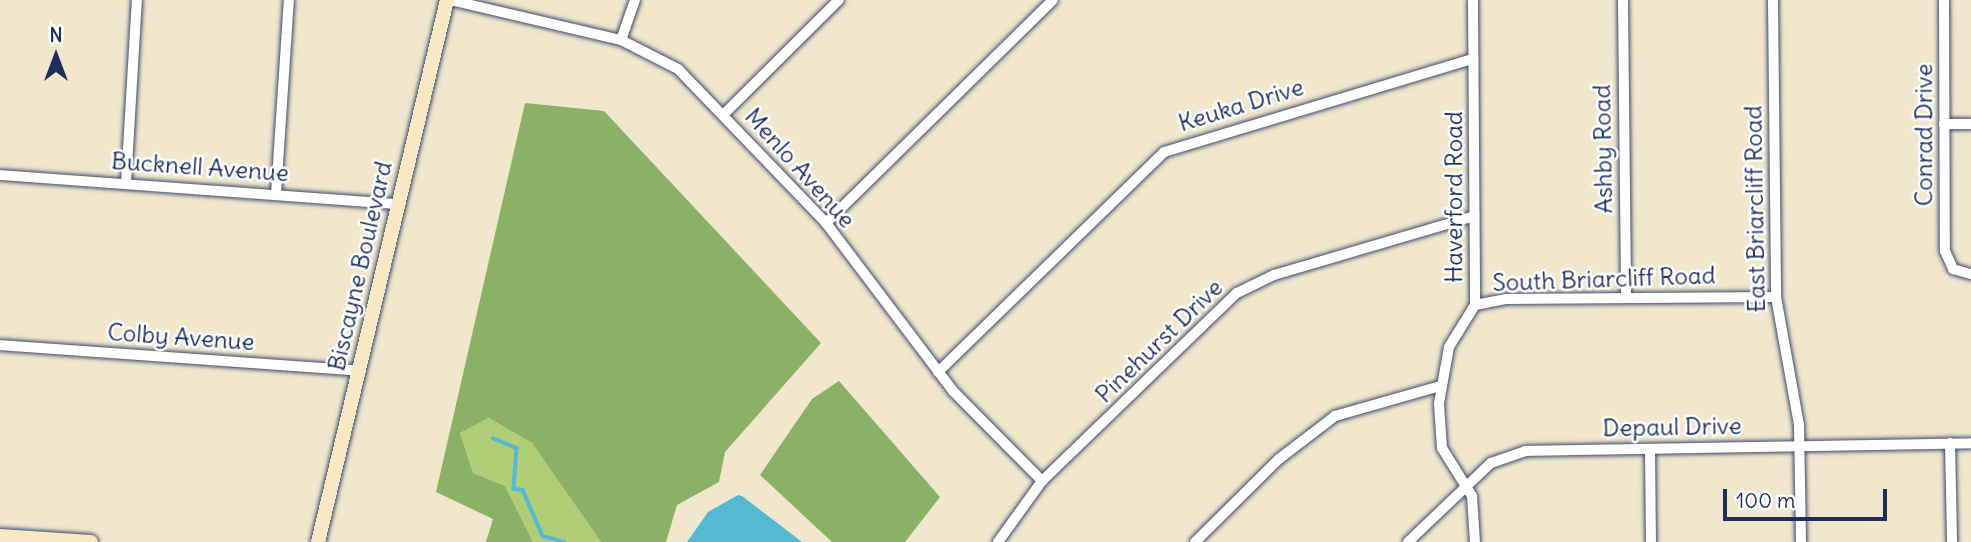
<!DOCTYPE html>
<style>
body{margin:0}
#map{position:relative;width:1971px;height:542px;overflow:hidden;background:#f1e7cd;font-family:Delius,sans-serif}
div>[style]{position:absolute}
.green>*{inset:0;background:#afce75}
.forest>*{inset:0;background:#8bb166}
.water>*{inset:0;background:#56b9d4}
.stream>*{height:3.5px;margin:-1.75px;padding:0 1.75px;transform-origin:1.75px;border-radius:1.75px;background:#56b9d4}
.roads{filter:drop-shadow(0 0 2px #3b4b6f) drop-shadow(0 0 2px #3b4b6f)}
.street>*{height:10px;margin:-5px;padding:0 5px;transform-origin:5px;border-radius:5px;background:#fff}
.secondary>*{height:14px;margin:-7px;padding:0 7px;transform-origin:7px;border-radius:7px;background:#f8e8c3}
span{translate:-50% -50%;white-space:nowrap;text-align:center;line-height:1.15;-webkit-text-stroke:5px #fff;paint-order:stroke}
.street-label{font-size:24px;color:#1b2f5e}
.north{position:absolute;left:21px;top:21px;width:70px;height:70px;-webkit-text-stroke:5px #fff;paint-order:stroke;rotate:0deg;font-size:19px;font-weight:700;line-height:28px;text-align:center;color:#1b2f5e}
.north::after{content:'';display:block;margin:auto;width:24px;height:32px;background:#1b2f5e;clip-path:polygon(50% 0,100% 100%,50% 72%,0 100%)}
.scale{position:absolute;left:1723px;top:489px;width:164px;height:32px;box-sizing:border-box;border:4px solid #1b2f5e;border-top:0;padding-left:9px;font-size:21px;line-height:24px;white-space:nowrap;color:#1b2f5e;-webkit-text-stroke:5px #fff;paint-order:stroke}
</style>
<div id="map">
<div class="green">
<i style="clip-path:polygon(489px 418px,532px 443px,601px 542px,533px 542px,505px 486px,473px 473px,460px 433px)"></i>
</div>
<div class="forest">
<i style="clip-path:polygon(525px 103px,604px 111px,821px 343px,725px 452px,719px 482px,677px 505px,666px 542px,601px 542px,532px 443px,489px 418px,460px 433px,473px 473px,505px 486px,533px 542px,486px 542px,493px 519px,436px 492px)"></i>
<i style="clip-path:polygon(839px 381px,940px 497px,905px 542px,832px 542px,760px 475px,812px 399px)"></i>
</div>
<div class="water">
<i style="clip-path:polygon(738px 495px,742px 496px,802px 542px,687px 542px,708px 512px)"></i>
</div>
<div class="stream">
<i style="left:493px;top:438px;width:26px;rotate:23deg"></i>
<i style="left:517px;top:448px;width:41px;rotate:94.2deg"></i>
<i style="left:514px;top:489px;width:9px;rotate:6deg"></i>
<i style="left:523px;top:490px;width:50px;rotate:66.5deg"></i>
<i style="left:543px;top:536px;width:22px;rotate:16deg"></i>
</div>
<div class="roads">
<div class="street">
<i style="left:450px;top:0;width:176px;rotate:13.2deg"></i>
<i style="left:621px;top:40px;width:64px;rotate:27deg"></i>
<i style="left:678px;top:69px;width:214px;rotate:46.1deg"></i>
<i style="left:826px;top:223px;width:211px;rotate:52.9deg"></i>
<i style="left:953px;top:391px;width:127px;rotate:45.3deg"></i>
<i style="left:1473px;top:0;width:305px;rotate:89.6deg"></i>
<i style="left:1475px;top:305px;width:49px;rotate:121.8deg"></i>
<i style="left:1449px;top:347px;width:57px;rotate:100.1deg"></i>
<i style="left:1439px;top:403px;width:45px;rotate:86.2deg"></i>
<i style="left:1442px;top:448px;width:57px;rotate:58deg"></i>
<i style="left:1472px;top:496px;width:46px;rotate:86.3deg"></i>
<i style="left:1623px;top:0;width:297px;rotate:89.4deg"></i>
<i style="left:1773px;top:0;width:297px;rotate:89.4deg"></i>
<i style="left:1776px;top:297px;width:130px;rotate:79.8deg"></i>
<i style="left:1799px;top:425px;width:117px;rotate:89deg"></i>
<i style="left:1944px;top:0;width:251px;rotate:89.8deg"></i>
<i style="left:1945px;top:251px;width:20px;rotate:66deg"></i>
<i style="left:1953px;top:269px;width:19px;rotate:16deg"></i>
<i style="left:621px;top:40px;width:42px;rotate:-70.7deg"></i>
<i style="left:723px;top:115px;width:163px;rotate:-44.8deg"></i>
<i style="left:1944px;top:124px;width:27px"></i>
<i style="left:0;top:175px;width:399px;rotate:4.2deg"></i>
<i style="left:126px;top:183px;width:183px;rotate:-86.6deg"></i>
<i style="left:276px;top:194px;width:194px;rotate:-86.2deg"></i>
<i style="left:826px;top:223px;width:318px;rotate:-44.5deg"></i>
<i style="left:1475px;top:305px;width:31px;rotate:-11deg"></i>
<i style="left:1505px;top:299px;width:271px;rotate:-0.4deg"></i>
<i style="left:0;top:345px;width:360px;rotate:4.1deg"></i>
<i style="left:938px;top:372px;width:315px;rotate:-44.2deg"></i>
<i style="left:1164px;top:152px;width:323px;rotate:-16.8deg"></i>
<i style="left:1950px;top:443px;width:99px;rotate:88.8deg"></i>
<i style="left:1650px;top:449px;width:93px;rotate:89.4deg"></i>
<i style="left:998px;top:542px;width:75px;rotate:-54.2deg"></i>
<i style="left:1042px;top:481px;width:271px;rotate:-44deg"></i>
<i style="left:1237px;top:293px;width:41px;rotate:-25.9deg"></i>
<i style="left:1274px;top:275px;width:209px;rotate:-16.4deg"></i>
<i style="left:1195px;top:542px;width:118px;rotate:-44.7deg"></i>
<i style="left:1279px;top:459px;width:71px;rotate:-37.5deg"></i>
<i style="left:1335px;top:416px;width:109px;rotate:-15.9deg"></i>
<i style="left:1408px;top:542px;width:115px;rotate:-43.6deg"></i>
<i style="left:1491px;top:463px;width:36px;rotate:-19deg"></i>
<i style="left:1525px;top:451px;width:446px;rotate:-1deg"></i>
</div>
<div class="secondary">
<i style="left:0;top:536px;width:91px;rotate:3.8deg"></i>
<i style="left:318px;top:542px;width:557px;rotate:-76.61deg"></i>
</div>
</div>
<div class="street-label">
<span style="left:1241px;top:105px;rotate:-17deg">Keuka Drive</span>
<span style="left:1924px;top:135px;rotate:-90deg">Conrad Drive</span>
<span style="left:1603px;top:149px;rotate:-91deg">Ashby Road</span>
<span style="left:200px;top:167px;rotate:4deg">Bucknell Avenue</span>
<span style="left:800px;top:168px;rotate:48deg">Menlo Avenue</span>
<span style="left:1454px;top:197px;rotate:-90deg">Haverford Road</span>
<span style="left:1755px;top:209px;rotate:-91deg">East Briarcliff Road</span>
<span style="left:360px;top:266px;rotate:-77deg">Biscayne Boulevard</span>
<span style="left:1604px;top:279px;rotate:-2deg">South Briarcliff Road</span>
<span style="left:181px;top:337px;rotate:4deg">Colby Avenue</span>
<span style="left:1159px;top:341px;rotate:-44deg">Pinehurst Drive</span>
<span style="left:1672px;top:427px;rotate:-1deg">Depaul Drive</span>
</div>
<div class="north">N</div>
<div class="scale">100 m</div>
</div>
